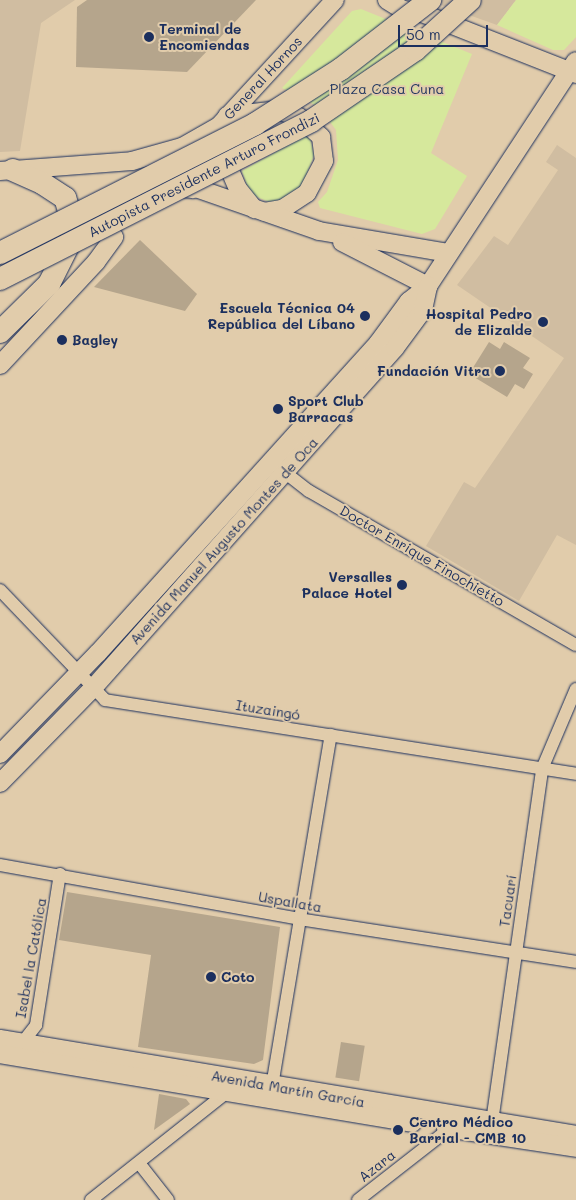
<!DOCTYPE html>
<meta charset="utf-8">
<style>
body{margin:0}
#map{position:relative;width:576px;height:1200px;overflow:hidden;background:#e1ccab;font-family:Mali,sans-serif}
div>[style]{position:absolute}
.built>*{inset:0;background:#d0bda1}
.green>*{inset:0;background:#d6e89c}
.building>*{inset:0;background:#b5a58c;transform-origin:0 0}
.roads{filter:drop-shadow(0 0 1px #1b2f5e) drop-shadow(0 0 1px #1b2f5e)}
.street>*{height:12px;margin:-6px;padding:0 6px;transform-origin:6px;border-radius:6px;background:#e1ccab}
.secondary>*{height:18px;margin:-9px;padding:0 9px;transform-origin:9px;border-radius:9px;background:#e1ccab}
.highway>*{height:22px;margin:-11px;padding:0 11px;transform-origin:11px;border-radius:11px;background:#e1ccab}
.bridges{filter:drop-shadow(0 0 1px #1b2f5e) drop-shadow(0 0 1px #1b2f5e)}
.highway-bridge>*{height:22px;margin:-11px;padding:0 11px;transform-origin:11px;border-radius:11px;background:#e1ccab}
.dots>*{width:14px;height:14px;translate:-50% -50%;box-sizing:border-box;border:2px solid #e1ccab;border-radius:50%}
span{translate:-50% -50%;white-space:nowrap;text-align:center;line-height:1.15;-webkit-text-stroke:4px #e1ccab;paint-order:stroke}
.poi-label{font-size:14px;color:#1b2f5e;font-weight:700}
.left{translate:0 -50%;text-align:left}
.right{translate:-100% -50%;text-align:right}
.street-label{font-size:14px;color:#1b2f5e}
.park-label{font-size:14px;color:#243861}
.scale{position:absolute;left:398px;top:25px;width:90px;height:22px;box-sizing:border-box;border:2px solid #1b2f5e;border-top:0;padding-left:6px;font-size:15px;line-height:18px;white-space:nowrap;color:#1b2f5e;-webkit-text-stroke:4px #e1ccab;paint-order:stroke}
</style>
<div id="map">
<div class="built">
<i style="clip-path:polygon(0 0,75px 0,41px 23px,20px 151px,0 152px)"></i>
<i style="clip-path:polygon(427px 0,516px 0,497px 25px)"></i>
<i style="clip-path:polygon(557px 145px,576px 158px,576px 545px,557px 535px,519px 601px,426px 546px,464px 482px,475px 488px,564px 358px,457px 285px,494px 236px,508px 245px,558px 170px,546px 162px)"></i>
</div>
<div class="green">
<i style="clip-path:polygon(516px 0,576px 0,576px 37px,564px 50px,553px 50px,497px 25px)"></i>
<i style="clip-path:polygon(361px 9px,472px 54px,431px 153px,467px 176px,435px 229px,422px 234px,320px 208px,318px 202px,327px 192px,338px 160px,336px 130px,319px 107px,282px 88px,352px 11px)"></i>
<i style="clip-path:polygon(304px 136px,310px 138px,314px 155px,302px 186px,287px 199px,272px 203px,250px 194px,242px 171px)"></i>
</div>
<div class="building">
<i style="clip-path:polygon(87px 0,256px 0,187px 72px,76px 67px,77px 7px)"></i>
<i style="clip-path:polygon(140px 240px,197px 294px,185px 311px,94px 287px)"></i>
<i style="clip-path:polygon(489px 342px,500px 349px,504px 342px,530px 358px,523px 368px,533px 374px,524px 389px,515px 384px,507px 397px,469px 374px)"></i>
<i style="clip-path:polygon(67px 892px,280px 927px,263px 1060px,254px 1064px,138px 1047px,151px 955px,59px 940px)"></i>
<i style="left:341px;top:1042px;width:24px;height:36px;rotate:9deg"></i>
<i style="clip-path:polygon(159px 1094px,186px 1099px,190px 1104px,154px 1130px)"></i>
</div>
<div class="roads">
<div class="street">
<i style="left:278px;top:467px;width:39px;rotate:38deg"></i>
<i style="left:309px;top:491px;width:308px;rotate:30deg"></i>
<i style="left:0;top:590px;width:152px;rotate:46.3deg"></i>
<i style="left:105px;top:700px;width:477px;rotate:8.9deg"></i>
<i style="left:0;top:865px;width:304px;rotate:10.2deg"></i>
<i style="left:299px;top:919px;width:280px;rotate:8.8deg"></i>
<i style="left:19px;top:1047px;width:28px;rotate:-52deg"></i>
<i style="left:36px;top:1025px;width:153px;rotate:-81deg"></i>
<i style="left:271px;top:1092px;width:362px;rotate:-80.5deg"></i>
<i style="left:491px;top:1129px;width:364px;rotate:-81.9deg"></i>
<i style="left:542px;top:769px;width:87px;rotate:-67deg"></i>
<i style="left:139px;top:1163px;width:47px;rotate:51.9deg"></i>
<i style="left:91px;top:1200px;width:177px;rotate:-38.4deg"></i>
<i style="left:358px;top:1200px;width:122px;rotate:-38deg"></i>
</div>
<div class="secondary">
<i style="left:387px;top:0;width:19px;rotate:32deg"></i>
<i style="left:403px;top:10px;width:16px;rotate:7deg"></i>
<i style="left:419px;top:12px;width:169px;rotate:21.5deg"></i>
<i style="left:227px;top:116px;width:50px;rotate:-6.8deg"></i>
<i style="left:277px;top:110px;width:23px;rotate:18deg"></i>
<i style="left:299px;top:117px;width:30px;rotate:42deg"></i>
<i style="left:321px;top:137px;width:24px;rotate:83deg"></i>
<i style="left:324px;top:161px;width:36px;rotate:118deg"></i>
<i style="left:307px;top:193px;width:30px;rotate:147deg"></i>
<i style="left:282px;top:209px;width:18px;rotate:171deg"></i>
<i style="left:222px;top:152px;width:40px;rotate:66.6deg"></i>
<i style="left:238px;top:189px;width:26px;rotate:51deg"></i>
<i style="left:0;top:171px;width:132px;rotate:-4.3deg"></i>
<i style="left:132px;top:161px;width:52px;rotate:-15.6deg"></i>
<i style="left:182px;top:147px;width:43px;rotate:-29.6deg"></i>
<i style="left:219px;top:126px;width:171px;rotate:-47.4deg"></i>
<i style="left:193px;top:187px;width:133px;rotate:19.2deg"></i>
<i style="left:319px;top:231px;width:132px;rotate:9.6deg"></i>
<i style="left:342px;top:242px;width:97px;rotate:27.1deg"></i>
<i style="left:0;top:365px;width:141px;rotate:-47deg"></i>
<i style="left:96px;top:262px;width:31px;rotate:-54deg"></i>
<i style="left:0;top:754px;width:141px;rotate:-45.9deg"></i>
<i style="left:98px;top:653px;width:418px;rotate:-47.9deg"></i>
<i style="left:378px;top:343px;width:52px;rotate:-53.6deg"></i>
<i style="left:409px;top:301px;width:24px;rotate:-38deg"></i>
<i style="left:428px;top:286px;width:269px;rotate:-56.7deg"></i>
<i style="left:0;top:783px;width:134px;rotate:-45.6deg"></i>
<i style="left:94px;top:687px;width:453px;rotate:-48.4deg"></i>
<i style="left:395px;top:348px;width:47px;rotate:-53.6deg"></i>
<i style="left:423px;top:310px;width:25px;rotate:-78deg"></i>
<i style="left:0;top:1039px;width:584px;rotate:9.46deg"></i>
<i style="left:0;top:1054px;width:418px;rotate:9.5deg"></i>
<i style="left:446px;top:1128px;width:132px;rotate:8.7deg"></i>
</div>
<div class="highway">
<i style="left:86px;top:229px;width:72px;rotate:-35.4deg"></i>
<i style="left:145px;top:187px;width:15px;rotate:-16deg"></i>
<i style="left:159px;top:183px;width:34px;rotate:7deg"></i>
<i style="left:0;top:332px;width:69px;rotate:-44.4deg"></i>
<i style="left:49px;top:284px;width:58px;rotate:-63.4deg"></i>
<i style="left:75px;top:232px;width:35px;rotate:-106deg"></i>
<i style="left:65px;top:198px;width:27px;rotate:-147deg"></i>
<i style="left:42px;top:183px;width:32px;rotate:-156deg"></i>
</div>
</div>
<div class="bridges">
<div class="highway-bridge">
<i style="left:0;top:253px;width:286px;rotate:-26.8deg"></i>
<i style="left:255px;top:124px;width:102px;rotate:-32.6deg"></i>
<i style="left:341px;top:69px;width:113px;rotate:-37.8deg"></i>
<i style="left:0;top:279px;width:349px;rotate:-26.9deg"></i>
<i style="left:311px;top:121px;width:126px;rotate:-34.3deg"></i>
<i style="left:415px;top:50px;width:74px;rotate:-42.3deg"></i>
</div>
</div>
<div class="dots">
<i style="left:149px;top:37px;background:#1b2f5e"></i>
<i style="left:365px;top:316px;background:#1b2f5e"></i>
<i style="left:543px;top:322px;background:#1b2f5e"></i>
<i style="left:62px;top:340px;background:#1b2f5e"></i>
<i style="left:500px;top:371px;background:#1b2f5e"></i>
<i style="left:278px;top:409px;background:#1b2f5e"></i>
<i style="left:402px;top:585px;background:#1b2f5e"></i>
<i style="left:211px;top:977px;background:#1b2f5e"></i>
<i style="left:398px;top:1130px;background:#1b2f5e"></i>
</div>
<div class="poi-label">
<span class="left" style="left:159px;top:37px">Terminal de<br>Encomiendas</span>
<span class="right" style="left:355px;top:316px">Escuela Técnica 04<br>República del Líbano</span>
<span class="right" style="left:532px;top:322px">Hospital Pedro<br>de Elizalde</span>
<span class="left" style="left:72px;top:340px">Bagley</span>
<span class="right" style="left:490px;top:371px">Fundación Vitra</span>
<span class="left" style="left:288px;top:409px">Sport Club<br>Barracas</span>
<span class="right" style="left:392px;top:585px">Versalles<br>Palace Hotel</span>
<span class="left" style="left:221px;top:977px">Coto</span>
<span class="left" style="left:409px;top:1130px">Centro Médico<br>Barrial - CMB 10</span>
</div>
<div class="street-label">
<span style="left:263px;top:78px;rotate:-47deg">General Hornos</span>
<span style="left:204px;top:175px;rotate:-27deg">Autopista Presidente Arturo Frondizi</span>
<span style="left:224px;top:541px;rotate:-48deg">Avenida Manuel Augusto Montes de Oca</span>
<span style="left:422px;top:556px;rotate:30deg">Doctor Enrique Finochietto</span>
<span style="left:268px;top:710px;rotate:9deg">Ituzaingó</span>
<span style="left:508px;top:901px;rotate:-82deg">Tacuarí</span>
<span style="left:290px;top:902px;rotate:10deg">Uspallata</span>
<span style="left:31px;top:958px;rotate:-80deg">Isabel la Católica</span>
<span style="left:288px;top:1089px;rotate:10deg">Avenida Martín García</span>
<span style="left:377px;top:1166px;rotate:-38deg">Azara</span>
</div>
<div class="park-label">
<span style="left:387px;top:89px">Plaza Casa Cuna</span>
</div>
<div class="scale">50 m</div>
</div>
